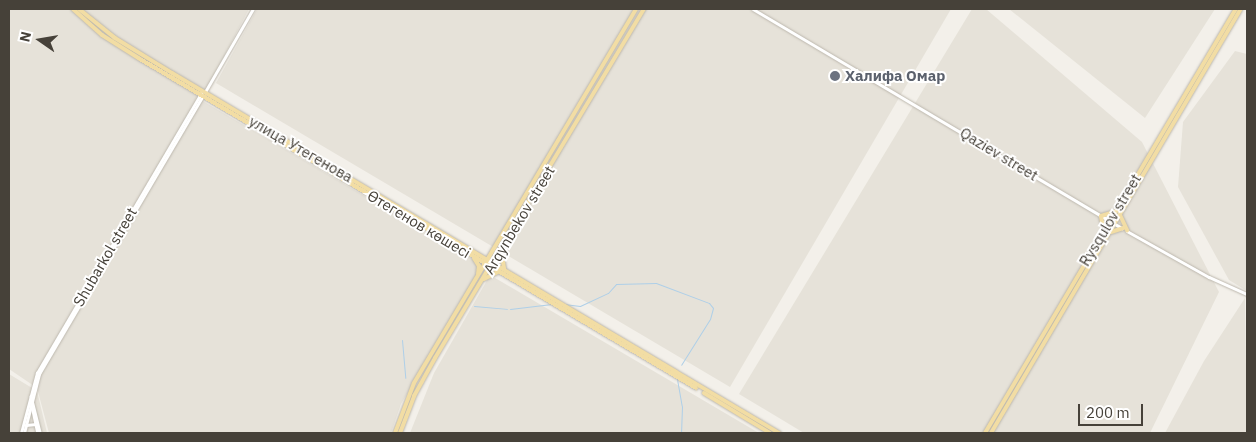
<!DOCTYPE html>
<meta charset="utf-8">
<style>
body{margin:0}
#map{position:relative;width:1256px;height:442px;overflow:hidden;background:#f3f0ea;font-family:"IBM Plex Sans",sans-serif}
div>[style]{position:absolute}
.residential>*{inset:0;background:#e6e2d9}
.stream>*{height:1px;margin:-0.5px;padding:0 0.5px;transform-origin:0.5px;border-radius:0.5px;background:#aecfe8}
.roads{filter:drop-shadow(0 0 1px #bdb8ae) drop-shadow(0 0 1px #bdb8ae)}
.minor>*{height:2.5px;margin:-1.25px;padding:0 1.25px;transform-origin:1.25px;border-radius:1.25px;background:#fff}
.major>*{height:4px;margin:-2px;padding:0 2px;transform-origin:2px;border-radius:2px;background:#f2dda4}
.dots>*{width:14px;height:14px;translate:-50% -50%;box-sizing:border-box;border:2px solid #fff;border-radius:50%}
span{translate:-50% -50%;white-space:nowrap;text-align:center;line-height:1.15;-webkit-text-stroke:4px #fff;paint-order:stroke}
.worship-label{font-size:15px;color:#5b616d;font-weight:700}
.left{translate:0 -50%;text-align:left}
.street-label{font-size:15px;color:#464139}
.frame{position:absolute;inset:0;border:10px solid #464139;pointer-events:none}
.north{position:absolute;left:15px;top:15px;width:50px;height:50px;-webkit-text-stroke:4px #fff;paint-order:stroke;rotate:283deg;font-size:14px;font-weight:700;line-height:20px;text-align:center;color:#464139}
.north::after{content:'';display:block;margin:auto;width:18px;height:22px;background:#464139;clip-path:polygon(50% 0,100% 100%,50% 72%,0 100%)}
.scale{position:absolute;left:1078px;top:404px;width:65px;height:22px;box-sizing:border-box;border:2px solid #464139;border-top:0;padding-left:6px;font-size:15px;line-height:18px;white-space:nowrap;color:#464139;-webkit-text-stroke:4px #fff;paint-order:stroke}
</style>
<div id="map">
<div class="residential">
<i style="clip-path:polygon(9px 9px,249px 9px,201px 100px,482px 265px,401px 404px,391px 433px,49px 433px,37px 388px,9px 369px)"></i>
<i style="clip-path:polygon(257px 9px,951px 9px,730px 387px,216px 83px)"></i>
<i style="clip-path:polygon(972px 9px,986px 9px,1142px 142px,1219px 292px,1150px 433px,804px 433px,739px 394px)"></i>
<i style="clip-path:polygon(1009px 9px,1215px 9px,1145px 118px)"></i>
<i style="clip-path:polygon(1235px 51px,1247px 54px,1247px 291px,1229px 280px,1178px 187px,1183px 122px)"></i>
<i style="clip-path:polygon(490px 275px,759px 433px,410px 433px,434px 373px)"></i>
<i style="clip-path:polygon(1245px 298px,1247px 433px,1165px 433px,1204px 361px)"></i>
<i style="clip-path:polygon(9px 374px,37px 391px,47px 433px,9px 433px)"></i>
</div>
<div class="stream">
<i style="left:564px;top:304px;width:16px;rotate:7deg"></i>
<i style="left:580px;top:306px;width:31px;rotate:-25deg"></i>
<i style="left:608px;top:293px;width:12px;rotate:-48deg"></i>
<i style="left:616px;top:284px;width:40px;rotate:-1.4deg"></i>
<i style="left:656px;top:283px;width:57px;rotate:20.7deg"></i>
<i style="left:709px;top:303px;width:6px;rotate:51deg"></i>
<i style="left:713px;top:308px;width:11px;rotate:105deg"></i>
<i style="left:710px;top:319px;width:54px;rotate:122.2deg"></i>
<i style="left:474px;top:306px;width:33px;rotate:5deg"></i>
<i style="left:510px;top:309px;width:42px;rotate:-6.8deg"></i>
<i style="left:402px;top:340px;width:38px;rotate:85deg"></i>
<i style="left:677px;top:379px;width:27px;rotate:80deg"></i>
<i style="left:682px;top:406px;width:27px;rotate:92deg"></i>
</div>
<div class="roads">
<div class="minor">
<i style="left:753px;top:9px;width:429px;rotate:30.7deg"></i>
<i style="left:205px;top:92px;width:96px;rotate:-60deg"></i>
<i style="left:1127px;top:231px;width:94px;rotate:29.3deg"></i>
<i style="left:1209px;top:277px;width:42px;rotate:24.1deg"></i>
<i style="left:31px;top:396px;width:38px;rotate:76deg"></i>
<i style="left:31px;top:401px;width:33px;rotate:78deg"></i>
<i style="left:26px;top:425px;width:10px;rotate:-6deg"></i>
<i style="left:21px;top:433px;width:62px;rotate:-75.1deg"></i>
<i style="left:37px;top:373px;width:324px;rotate:-59.6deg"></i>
<i style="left:24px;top:433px;width:61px;rotate:-75.7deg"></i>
<i style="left:39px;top:374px;width:321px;rotate:-59.5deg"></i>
</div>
<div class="major">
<i style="left:73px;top:9px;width:39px;rotate:42deg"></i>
<i style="left:102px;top:35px;width:45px;rotate:32.3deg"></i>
<i style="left:140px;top:59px;width:646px;rotate:30.61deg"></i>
<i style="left:79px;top:9px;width:46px;rotate:38.9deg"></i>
<i style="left:115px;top:38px;width:67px;rotate:31.6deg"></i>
<i style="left:172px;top:73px;width:706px;rotate:30.67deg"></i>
<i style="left:1120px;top:215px;width:17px;rotate:65deg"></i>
<i style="left:1104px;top:232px;width:16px;rotate:-101deg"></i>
<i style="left:1101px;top:216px;width:14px;rotate:-17deg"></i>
<i style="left:1111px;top:232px;width:13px;rotate:-18deg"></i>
<i style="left:501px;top:249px;width:20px;rotate:81deg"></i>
<i style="left:474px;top:258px;width:9px;rotate:58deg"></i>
<i style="left:479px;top:266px;width:8px;rotate:97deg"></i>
<i style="left:484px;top:279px;width:16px;rotate:-27deg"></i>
<i style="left:704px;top:393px;width:77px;rotate:31.2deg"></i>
<i style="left:395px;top:433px;width:53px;rotate:-69.2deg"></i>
<i style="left:414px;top:383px;width:435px;rotate:-59.3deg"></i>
<i style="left:400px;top:433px;width:40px;rotate:-69deg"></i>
<i style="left:414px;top:396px;width:43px;rotate:-61.1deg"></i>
<i style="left:435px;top:358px;width:407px;rotate:-59.1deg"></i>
<i style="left:985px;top:433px;width:493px;rotate:-59.4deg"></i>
<i style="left:991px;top:433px;width:492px;rotate:-59.5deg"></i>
</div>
</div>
<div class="dots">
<i style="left:835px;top:76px;background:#6b7280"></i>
</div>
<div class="worship-label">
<span class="left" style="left:845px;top:76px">Халифа Омар</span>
</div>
<div class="street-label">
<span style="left:301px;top:149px;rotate:30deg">улица Утегенова</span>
<span style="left:999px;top:154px;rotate:31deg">Qaziev street</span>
<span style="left:519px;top:220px;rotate:-59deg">Arqynbekov street</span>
<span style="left:1110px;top:220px;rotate:-59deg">Rysqulov street</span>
<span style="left:419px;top:224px;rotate:31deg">Өтегенов көшесі</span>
<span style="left:105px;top:257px;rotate:-60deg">Shubarkol street</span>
</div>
<div class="frame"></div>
<div class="north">N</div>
<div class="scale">200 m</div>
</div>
